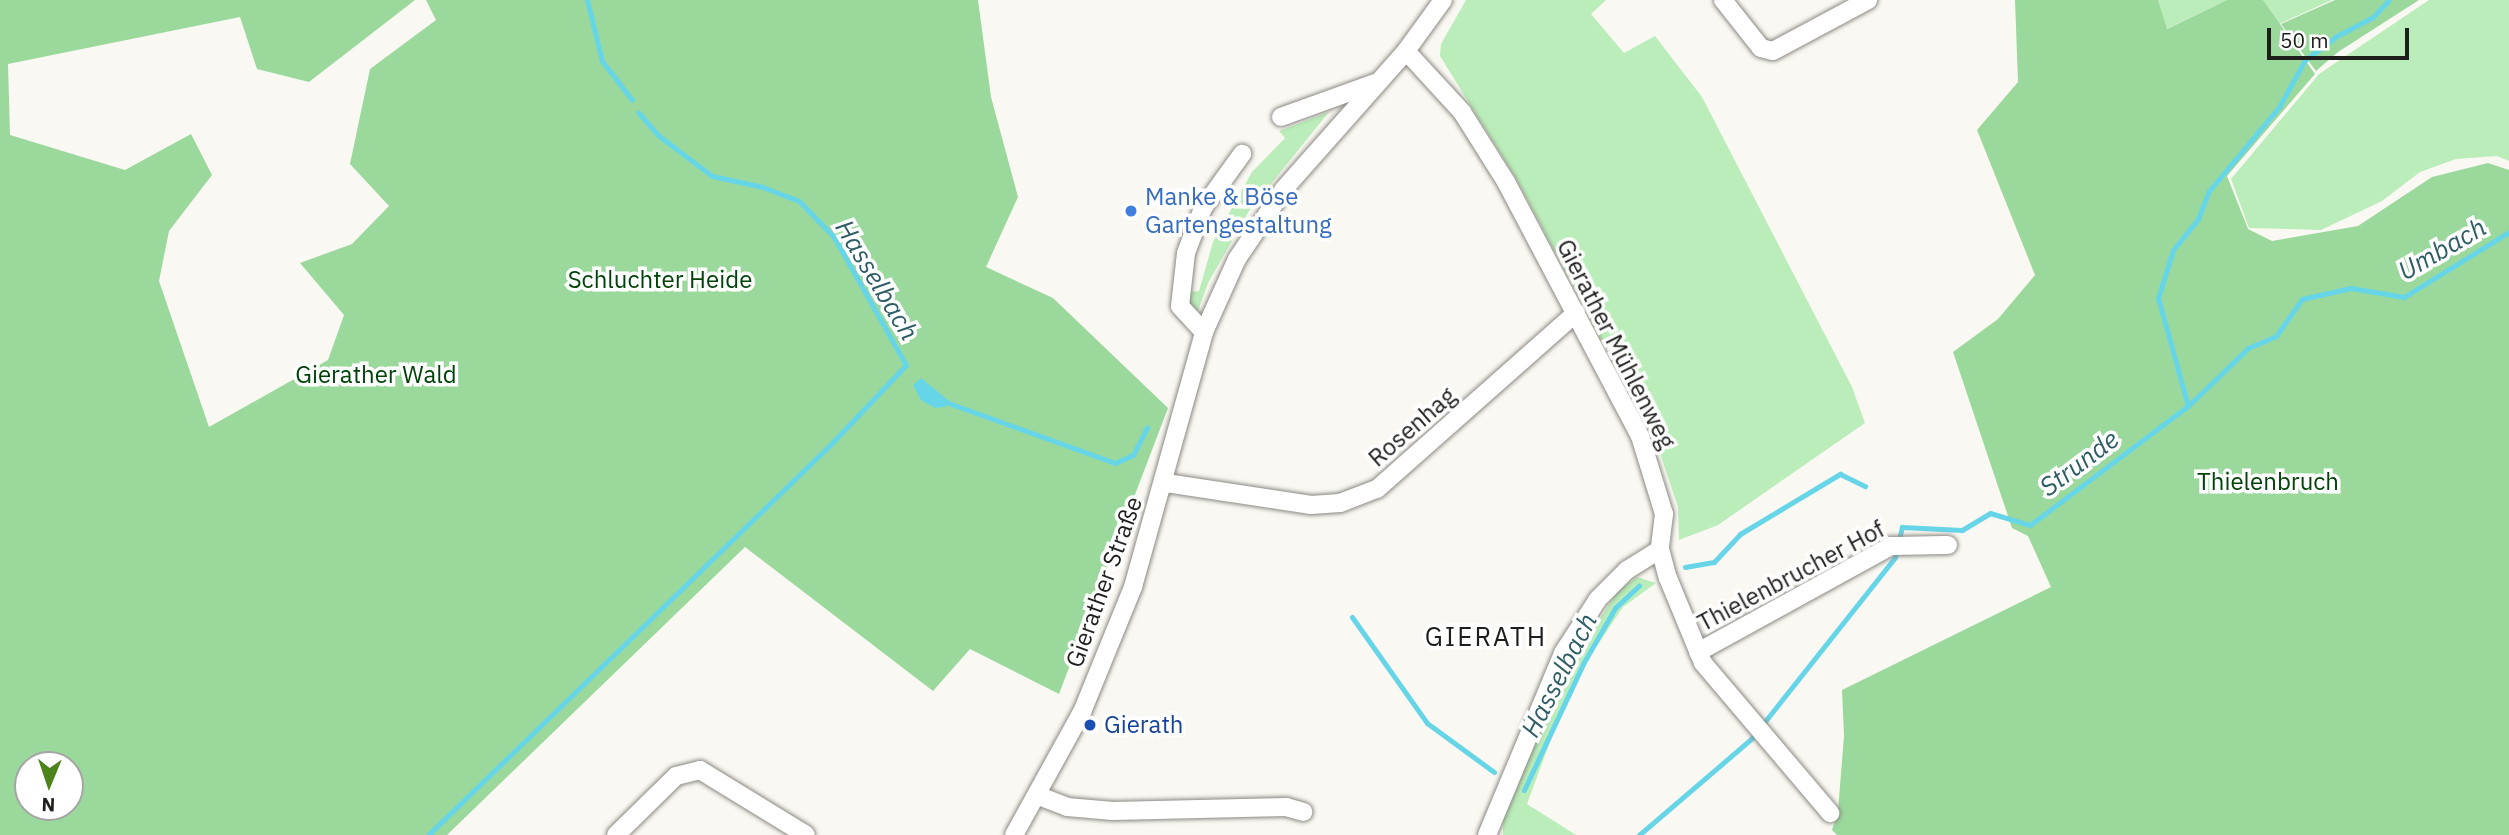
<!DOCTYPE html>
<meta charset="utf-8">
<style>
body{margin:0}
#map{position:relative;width:2509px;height:835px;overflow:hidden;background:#faf8f2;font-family:"IBM Plex Sans",sans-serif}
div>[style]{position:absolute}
.green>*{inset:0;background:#baedb9}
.forest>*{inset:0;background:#9bd89c}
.water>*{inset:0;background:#66d5e8}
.stream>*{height:5px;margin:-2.5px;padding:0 2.5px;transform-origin:2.5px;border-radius:2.5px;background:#66d5e8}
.roads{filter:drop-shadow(0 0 2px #8b8984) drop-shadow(0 0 2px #8b8984)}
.minor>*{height:18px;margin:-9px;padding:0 9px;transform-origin:9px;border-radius:9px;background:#fff}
.dots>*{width:19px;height:19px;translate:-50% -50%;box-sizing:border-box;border:4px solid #fff;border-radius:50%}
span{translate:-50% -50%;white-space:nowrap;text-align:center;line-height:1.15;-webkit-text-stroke:7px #fff;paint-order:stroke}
.shop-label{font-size:24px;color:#366cbe}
.left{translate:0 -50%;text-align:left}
.park-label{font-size:24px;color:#004209}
.street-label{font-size:24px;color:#1e1e1c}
.transit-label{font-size:24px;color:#164399}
.water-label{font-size:26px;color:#2e5d66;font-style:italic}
.neighbourhood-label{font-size:26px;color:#1e1e1c;letter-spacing:2px}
.north{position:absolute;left:14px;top:751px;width:70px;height:70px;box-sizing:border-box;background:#fff;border:2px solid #a5a5a4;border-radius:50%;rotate:182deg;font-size:19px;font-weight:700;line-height:28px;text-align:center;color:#1e1e1c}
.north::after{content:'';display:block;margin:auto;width:24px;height:32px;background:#4d831b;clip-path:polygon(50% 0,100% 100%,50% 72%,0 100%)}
.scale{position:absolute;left:2267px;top:28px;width:142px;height:32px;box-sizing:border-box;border:4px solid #1e1e1c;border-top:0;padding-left:9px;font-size:21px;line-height:24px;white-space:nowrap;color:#1e1e1c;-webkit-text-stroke:5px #fff;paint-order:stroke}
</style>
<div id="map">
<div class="green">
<i style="clip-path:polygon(1466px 0,1606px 0,1591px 14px,1624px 53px,1655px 36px,1702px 97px,1852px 387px,1865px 423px,1718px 525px,1679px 540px,1678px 507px,1659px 450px,1517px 180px,1440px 56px,1441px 44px)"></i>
<i style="clip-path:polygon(2158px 0,2227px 0,2166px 29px)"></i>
<i style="clip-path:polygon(2263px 0,2332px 0,2279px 24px)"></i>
<i style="clip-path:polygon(2429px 0,2509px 0,2509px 161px,2497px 156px,2456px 159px,2420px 172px,2382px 201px,2321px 230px,2249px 228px,2231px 179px,2319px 74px)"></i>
<i style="clip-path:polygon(1329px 112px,1249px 211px,1208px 283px,1198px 311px,1191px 308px,1185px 301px,1186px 292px,1199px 291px,1213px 242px,1252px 172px,1285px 138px,1279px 131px)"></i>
<i style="clip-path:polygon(1637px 577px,1656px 583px,1623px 607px,1586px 662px,1561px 712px,1527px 804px,1576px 835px,1503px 835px,1503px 818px,1566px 672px,1617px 592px)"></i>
</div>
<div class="forest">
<i style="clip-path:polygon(evenodd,0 0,415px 0,309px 82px,257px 69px,240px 17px,8px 64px,10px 135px,125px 170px,191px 134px,212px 175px,169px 231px,159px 281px,209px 427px,328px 360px,344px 315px,300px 263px,352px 244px,389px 206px,350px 164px,370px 69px,436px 20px,426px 0,978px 0,991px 97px,1018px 197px,986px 267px,1053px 298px,1168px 408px,1059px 694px,970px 649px,933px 691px,745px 547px,447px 835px,0 835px,0 0,28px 765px,70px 765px,70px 807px,28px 807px,28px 765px)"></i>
<i style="clip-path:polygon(2015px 0,2158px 0,2167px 29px,2227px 0,2263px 0,2315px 74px,2227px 176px,2248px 229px,2272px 241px,2358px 226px,2432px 177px,2488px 163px,2509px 170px,2509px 835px,1837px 835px,1832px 830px,1838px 811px,1844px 736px,1842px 690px,2051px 587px,2028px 536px,2012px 528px,1953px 352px,1998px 319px,2035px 275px,1977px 130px,2018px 82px)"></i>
<i style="clip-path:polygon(2335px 0,2419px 0,2338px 52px,2316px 71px,2281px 24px)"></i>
</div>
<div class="water">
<i style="clip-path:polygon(921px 378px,949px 401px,945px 407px,935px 408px,921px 400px,913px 385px)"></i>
</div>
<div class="stream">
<i style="left:587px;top:0;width:63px;rotate:76.2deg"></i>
<i style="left:602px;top:61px;width:49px;rotate:52.4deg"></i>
<i style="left:943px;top:401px;width:183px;rotate:19.8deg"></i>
<i style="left:1115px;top:463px;width:20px;rotate:-24deg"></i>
<i style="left:1133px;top:455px;width:31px;rotate:-63deg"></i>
<i style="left:2188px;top:406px;width:83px;rotate:-44deg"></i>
<i style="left:2248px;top:348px;width:30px;rotate:-23deg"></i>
<i style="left:2276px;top:336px;width:45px;rotate:-54.9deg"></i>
<i style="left:2302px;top:299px;width:50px;rotate:-12.7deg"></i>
<i style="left:2351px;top:288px;width:54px;rotate:9.6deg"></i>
<i style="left:2404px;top:297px;width:123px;rotate:-31.8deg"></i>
<i style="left:1685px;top:567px;width:29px;rotate:-10deg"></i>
<i style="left:1714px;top:562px;width:38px;rotate:-47deg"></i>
<i style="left:1740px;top:534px;width:117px;rotate:-31deg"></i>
<i style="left:1840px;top:474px;width:28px;rotate:26deg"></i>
<i style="left:1352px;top:617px;width:130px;rotate:54.7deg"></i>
<i style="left:1427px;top:723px;width:83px;rotate:36.2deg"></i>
<i style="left:1524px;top:790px;width:141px;rotate:-64.9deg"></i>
<i style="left:1584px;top:662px;width:62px;rotate:-60.1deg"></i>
<i style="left:1615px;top:608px;width:33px;rotate:-43deg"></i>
<i style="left:428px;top:835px;width:560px;rotate:-44.13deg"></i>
<i style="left:830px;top:445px;width:110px;rotate:-46.5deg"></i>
<i style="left:906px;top:365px;width:147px;rotate:-119.4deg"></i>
<i style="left:834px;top:237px;width:50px;rotate:-134.2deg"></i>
<i style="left:799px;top:201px;width:39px;rotate:-159deg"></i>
<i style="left:763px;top:187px;width:52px;rotate:-167.8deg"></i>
<i style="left:712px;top:176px;width:68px;rotate:-142.8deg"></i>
<i style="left:658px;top:135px;width:30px;rotate:-131deg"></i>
<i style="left:1639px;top:835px;width:148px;rotate:-40.6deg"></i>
<i style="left:1751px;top:739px;width:232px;rotate:-51.6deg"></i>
<i style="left:1895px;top:557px;width:31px;rotate:-77deg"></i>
<i style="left:1902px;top:527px;width:60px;rotate:2.9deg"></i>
<i style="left:1962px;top:530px;width:33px;rotate:-31deg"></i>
<i style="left:1990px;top:513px;width:42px;rotate:16.7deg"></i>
<i style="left:2030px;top:525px;width:198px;rotate:-37deg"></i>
<i style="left:2188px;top:406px;width:112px;rotate:-105.5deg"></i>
<i style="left:2158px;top:298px;width:50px;rotate:-72.6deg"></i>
<i style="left:2173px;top:250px;width:40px;rotate:-51deg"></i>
<i style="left:2198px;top:219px;width:30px;rotate:-69deg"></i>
<i style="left:2209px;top:191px;width:109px;rotate:-50.2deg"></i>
<i style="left:2279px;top:107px;width:54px;rotate:-61deg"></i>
<i style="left:2305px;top:60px;width:38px;rotate:-37deg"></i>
<i style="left:2335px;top:37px;width:43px;rotate:-27.8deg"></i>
<i style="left:2373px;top:17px;width:23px;rotate:-47deg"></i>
</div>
<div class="roads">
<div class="minor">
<i style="left:1723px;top:0;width:61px;rotate:51.6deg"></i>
<i style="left:1761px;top:48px;width:12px;rotate:14deg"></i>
<i style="left:1773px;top:51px;width:108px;rotate:-28.2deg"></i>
<i style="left:1406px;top:51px;width:83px;rotate:47.4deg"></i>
<i style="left:1462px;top:112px;width:83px;rotate:57.8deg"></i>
<i style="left:1506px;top:182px;width:287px;rotate:62.2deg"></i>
<i style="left:1640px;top:436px;width:82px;rotate:72.9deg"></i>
<i style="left:1664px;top:514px;width:35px;rotate:97deg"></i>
<i style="left:1660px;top:549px;width:30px;rotate:75deg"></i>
<i style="left:1668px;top:578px;width:92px;rotate:67.6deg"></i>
<i style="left:1703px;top:663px;width:197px;rotate:49.7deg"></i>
<i style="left:1281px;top:117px;width:100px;rotate:-19.9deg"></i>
<i style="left:1204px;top:332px;width:35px;rotate:-133deg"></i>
<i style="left:1180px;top:306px;width:53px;rotate:-83.5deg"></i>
<i style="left:1186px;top:253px;width:48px;rotate:-69.3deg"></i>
<i style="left:1203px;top:208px;width:67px;rotate:-54.2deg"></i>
<i style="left:1166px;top:483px;width:147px;rotate:8.6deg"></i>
<i style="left:1311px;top:505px;width:29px;rotate:-4deg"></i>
<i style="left:1340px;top:503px;width:40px;rotate:-21deg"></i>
<i style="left:1377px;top:489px;width:266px;rotate:-41.5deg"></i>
<i style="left:1698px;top:652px;width:220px;rotate:-28.8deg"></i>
<i style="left:1891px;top:546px;width:57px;rotate:-1deg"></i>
<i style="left:1039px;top:796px;width:30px;rotate:21deg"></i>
<i style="left:1067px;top:807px;width:46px;rotate:5deg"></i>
<i style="left:1113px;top:811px;width:173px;rotate:-1.3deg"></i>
<i style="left:1286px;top:807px;width:18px;rotate:16deg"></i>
<i style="left:616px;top:835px;width:84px;rotate:-44.5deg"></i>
<i style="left:676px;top:776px;width:25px;rotate:-14deg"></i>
<i style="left:700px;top:770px;width:124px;rotate:31.5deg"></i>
<i style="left:1014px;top:835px;width:141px;rotate:-61.1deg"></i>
<i style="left:1082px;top:712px;width:135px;rotate:-67.8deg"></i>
<i style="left:1133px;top:587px;width:265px;rotate:-74.4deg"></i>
<i style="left:1204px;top:332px;width:80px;rotate:-65.7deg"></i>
<i style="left:1237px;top:259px;width:84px;rotate:-56.1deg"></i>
<i style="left:1284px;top:189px;width:184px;rotate:-48.5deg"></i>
<i style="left:1406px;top:51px;width:63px;rotate:-54deg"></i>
<i style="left:1487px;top:835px;width:197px;rotate:-67.3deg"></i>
<i style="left:1563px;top:653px;width:64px;rotate:-57.1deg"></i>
<i style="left:1598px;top:599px;width:41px;rotate:-45deg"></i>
<i style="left:1627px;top:570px;width:39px;rotate:-32deg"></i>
</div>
</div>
<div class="dots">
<i style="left:1131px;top:211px;background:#3f7fe0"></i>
<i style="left:1090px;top:725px;background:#1a4fb4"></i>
</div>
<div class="shop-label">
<span class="left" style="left:1145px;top:211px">Manke &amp; Böse<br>Gartengestaltung</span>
</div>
<div class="park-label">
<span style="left:660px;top:280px">Schluchter Heide</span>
<span style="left:376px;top:375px">Gierather Wald</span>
<span style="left:2268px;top:482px">Thielenbruch</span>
</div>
<div class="street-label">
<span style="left:1616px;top:344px;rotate:63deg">Gierather Mühlenweg</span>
<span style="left:1412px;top:427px;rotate:-41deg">Rosenhag</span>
<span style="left:1791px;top:576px;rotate:-28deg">Thielenbrucher Hof</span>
<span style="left:1104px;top:582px;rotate:-70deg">Gierather Straße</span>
</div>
<div class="transit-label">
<span class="left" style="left:1104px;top:725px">Gierath</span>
</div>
<div class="water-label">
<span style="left:2442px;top:249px;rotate:-30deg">Umbach</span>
<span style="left:877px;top:280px;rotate:59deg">Hasselbach</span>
<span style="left:2079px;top:463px;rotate:-37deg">Strunde</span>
<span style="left:1559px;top:675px;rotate:-63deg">Hasselbach</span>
</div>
<div class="neighbourhood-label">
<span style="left:1486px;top:637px">GIERATH</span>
</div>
<div class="north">N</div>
<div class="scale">50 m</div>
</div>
